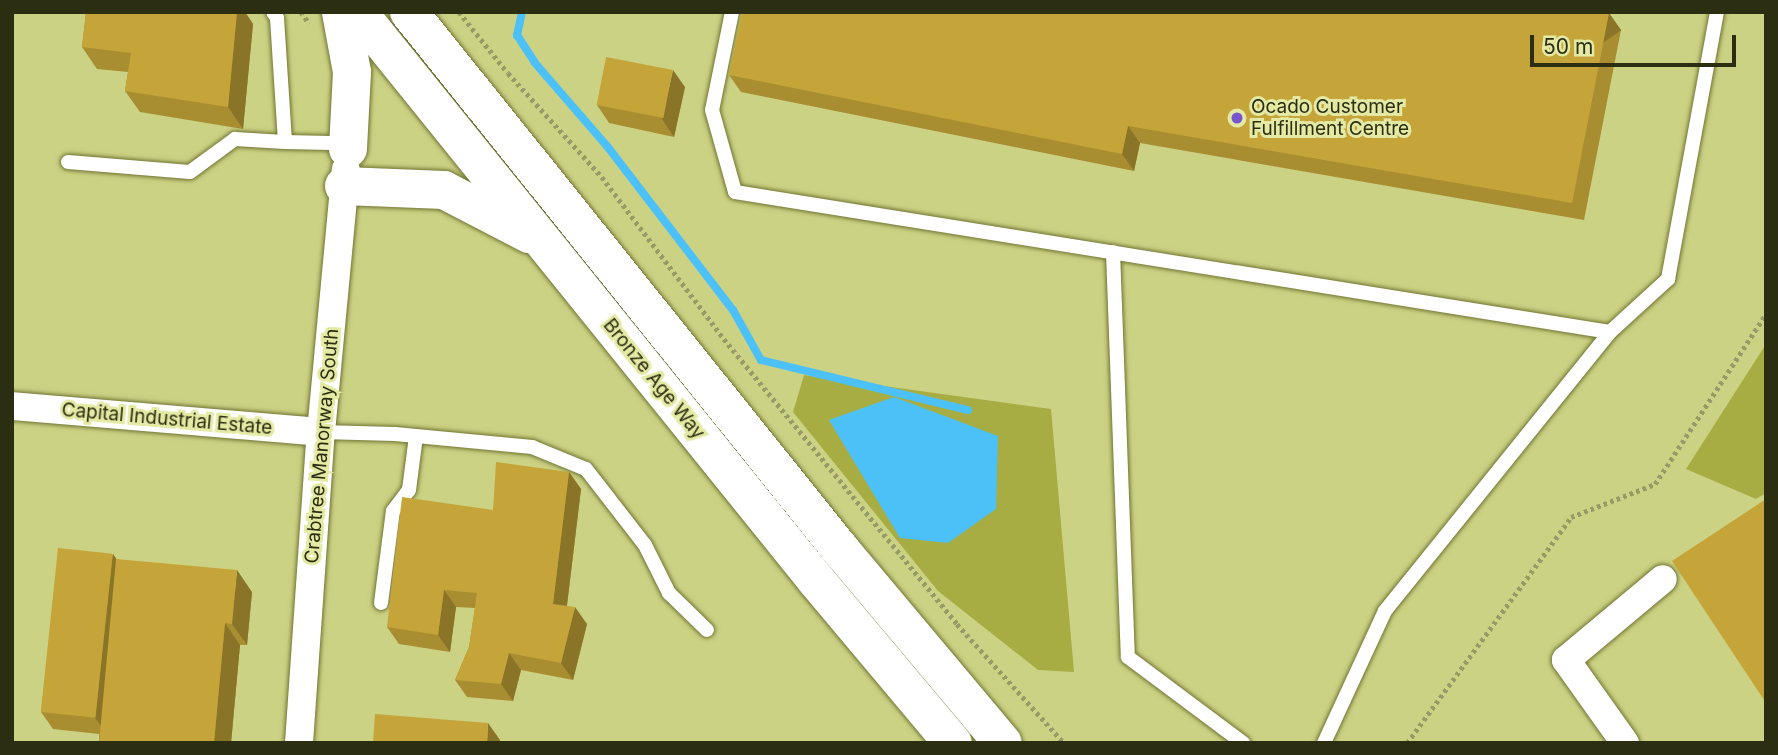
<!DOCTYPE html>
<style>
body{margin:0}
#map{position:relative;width:1778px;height:755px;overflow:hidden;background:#d7dd98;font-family:Inter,sans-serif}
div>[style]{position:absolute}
.built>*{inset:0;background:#ccd284;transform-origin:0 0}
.forest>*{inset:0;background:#a7ad43}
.water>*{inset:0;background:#4cc1f7}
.stream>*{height:8px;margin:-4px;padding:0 4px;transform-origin:4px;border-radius:4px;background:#4cc1f7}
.path>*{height:4.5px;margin-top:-2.25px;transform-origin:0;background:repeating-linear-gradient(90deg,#979c66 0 3.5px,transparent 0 7px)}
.roads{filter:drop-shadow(0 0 2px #717532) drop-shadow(0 0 2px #717532)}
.lane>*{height:14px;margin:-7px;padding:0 7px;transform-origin:7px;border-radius:7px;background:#fff}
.street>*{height:28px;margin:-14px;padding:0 14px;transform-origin:14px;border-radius:14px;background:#fff}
.primary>*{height:38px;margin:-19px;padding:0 19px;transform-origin:19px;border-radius:19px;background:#fff}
.wall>*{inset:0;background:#a98e31}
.shaded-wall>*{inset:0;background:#8a7428;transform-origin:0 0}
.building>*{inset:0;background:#c5a539;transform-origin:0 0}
.dots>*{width:19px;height:19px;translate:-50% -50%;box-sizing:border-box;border:4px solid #e4eaa4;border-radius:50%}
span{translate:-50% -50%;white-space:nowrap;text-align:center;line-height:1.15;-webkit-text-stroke:6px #e4eaa4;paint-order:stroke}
.poi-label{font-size:19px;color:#2c2e12}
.left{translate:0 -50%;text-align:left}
.street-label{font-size:19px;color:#2c2e12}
.frame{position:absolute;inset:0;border:14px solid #2c2e12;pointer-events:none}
.scale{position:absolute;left:1530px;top:35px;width:206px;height:32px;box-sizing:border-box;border:4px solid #2c2e12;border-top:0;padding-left:9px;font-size:21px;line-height:24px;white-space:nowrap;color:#2c2e12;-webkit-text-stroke:5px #e4eaa4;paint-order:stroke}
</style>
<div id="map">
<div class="built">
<i style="left:12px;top:12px;width:1754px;height:731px"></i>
</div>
<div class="forest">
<i style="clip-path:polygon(1766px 344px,1766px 493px,1756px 499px,1686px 469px)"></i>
<i style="clip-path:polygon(804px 375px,1051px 409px,1074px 672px,1038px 670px,938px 591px,793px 412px)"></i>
</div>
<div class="water">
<i style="clip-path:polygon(894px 397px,998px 436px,996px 509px,948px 543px,900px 538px,829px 420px)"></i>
</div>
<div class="stream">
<i style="left:522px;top:12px;width:24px;rotate:102deg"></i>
<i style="left:517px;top:35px;width:33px;rotate:57deg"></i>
<i style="left:535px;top:63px;width:110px;rotate:49.1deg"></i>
<i style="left:607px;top:146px;width:207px;rotate:52.5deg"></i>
<i style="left:733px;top:310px;width:57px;rotate:60.8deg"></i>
<i style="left:761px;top:360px;width:213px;rotate:13.6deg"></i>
</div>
<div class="path">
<i style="left:301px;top:12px;width:14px;rotate:54deg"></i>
<i style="left:459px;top:12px;width:78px;rotate:51.2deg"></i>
<i style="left:508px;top:73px;width:140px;rotate:47.9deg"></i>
<i style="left:602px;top:177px;width:203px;rotate:53deg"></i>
<i style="left:724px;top:339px;width:368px;rotate:50.7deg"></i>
<i style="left:957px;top:624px;width:160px;rotate:48deg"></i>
<i style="left:1407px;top:743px;width:279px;rotate:-54deg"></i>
<i style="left:1571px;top:517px;width:90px;rotate:-21.4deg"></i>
<i style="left:1655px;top:484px;width:203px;rotate:-56.9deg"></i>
</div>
<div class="roads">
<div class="lane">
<i style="left:273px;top:12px;width:7px;rotate:56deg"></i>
<i style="left:277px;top:18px;width:124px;rotate:86.3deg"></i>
<i style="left:285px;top:142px;width:46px;rotate:1.2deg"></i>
<i style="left:331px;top:143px;width:17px;rotate:21deg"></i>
<i style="left:732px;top:12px;width:100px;rotate:101.5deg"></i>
<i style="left:712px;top:110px;width:85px;rotate:74.3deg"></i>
<i style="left:735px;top:192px;width:886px;rotate:9.09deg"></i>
<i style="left:1610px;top:332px;width:79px;rotate:-42.4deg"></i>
<i style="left:1668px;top:279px;width:271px;rotate:-79.6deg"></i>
<i style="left:68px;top:162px;width:122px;rotate:4.7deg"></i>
<i style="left:190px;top:172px;width:56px;rotate:-36.3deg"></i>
<i style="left:235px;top:139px;width:50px;rotate:3.4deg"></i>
<i style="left:1113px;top:252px;width:405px;rotate:87.9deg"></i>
<i style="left:1128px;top:657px;width:144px;rotate:36.8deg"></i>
<i style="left:321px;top:432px;width:74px;rotate:1.5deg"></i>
<i style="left:395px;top:434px;width:138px;rotate:5.4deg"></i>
<i style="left:532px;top:447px;width:58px;rotate:22.2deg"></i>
<i style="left:586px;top:469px;width:96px;rotate:52.2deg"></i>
<i style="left:645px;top:545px;width:54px;rotate:63.4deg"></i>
<i style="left:669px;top:593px;width:53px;rotate:44.2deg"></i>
<i style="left:381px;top:603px;width:93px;rotate:-82.6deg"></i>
<i style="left:393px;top:511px;width:26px;rotate:-53deg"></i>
<i style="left:409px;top:490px;width:54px;rotate:-82.6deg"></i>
<i style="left:1324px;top:743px;width:145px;rotate:-65.2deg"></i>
<i style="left:1385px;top:611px;width:358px;rotate:-51.1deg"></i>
</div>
<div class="street">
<i style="left:12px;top:406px;width:310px;rotate:4.8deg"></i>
<i style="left:299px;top:743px;width:312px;rotate:-86deg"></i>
<i style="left:321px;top:432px;width:264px;rotate:-84.6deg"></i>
<i style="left:1625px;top:743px;width:102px;rotate:-125.4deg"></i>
<i style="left:1566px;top:660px;width:126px;rotate:-39.9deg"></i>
</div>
<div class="primary">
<i style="left:341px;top:12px;width:61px;rotate:79.6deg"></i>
<i style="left:352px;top:72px;width:77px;rotate:93deg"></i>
<i style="left:358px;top:12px;width:730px;rotate:51.12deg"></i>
<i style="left:816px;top:580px;width:213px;rotate:50deg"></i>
<i style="left:409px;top:12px;width:689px;rotate:51.25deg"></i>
<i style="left:840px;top:549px;width:253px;rotate:50deg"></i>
<i style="left:344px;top:186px;width:100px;rotate:2.3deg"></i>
<i style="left:444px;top:190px;width:96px;rotate:27.4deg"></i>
</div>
</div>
<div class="wall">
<i style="clip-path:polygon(86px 12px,245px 12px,253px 24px,243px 129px,140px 112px,125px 91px,128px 72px,97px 69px,82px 47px)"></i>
<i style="clip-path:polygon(1609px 13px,1621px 30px,1584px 220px,1140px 143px,1134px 171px,741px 92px,729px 75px)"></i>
<i style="clip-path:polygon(685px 87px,674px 137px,609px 123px,597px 105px)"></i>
<i style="clip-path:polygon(569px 472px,581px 489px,567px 606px,587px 624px,573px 680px,521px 670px,513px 701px,467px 697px,455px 680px,469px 647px,475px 608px,456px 607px,450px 652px,399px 644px,387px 627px,493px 510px)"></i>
<i style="clip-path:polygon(113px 554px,116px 559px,252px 592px,247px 645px,240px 645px,231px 743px,99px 743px,99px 734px,53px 729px,41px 712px)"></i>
</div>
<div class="shaded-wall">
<i style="clip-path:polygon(237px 12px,245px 12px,253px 24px,243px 129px,228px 107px)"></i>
<i style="left:1609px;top:13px;width:21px;height:194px;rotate:55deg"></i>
<i style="clip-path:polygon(673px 70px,685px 87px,674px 137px,662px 119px)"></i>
<i style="clip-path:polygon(1128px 126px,1140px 143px,1134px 171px,1122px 154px)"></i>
<i style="clip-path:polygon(569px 472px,581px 489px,565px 621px,553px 604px)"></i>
<i style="clip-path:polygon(113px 554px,125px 571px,108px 735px,95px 718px)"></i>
<i style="clip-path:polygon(237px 570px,252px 592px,247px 645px,232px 624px)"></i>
<i style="clip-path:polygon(444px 590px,456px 607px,450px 652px,438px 635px)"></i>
<i style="clip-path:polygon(575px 607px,587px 624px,573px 680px,561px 663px)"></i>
<i style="clip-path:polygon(225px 623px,240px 645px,231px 743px,214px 743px)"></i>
<i style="clip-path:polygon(509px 653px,521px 670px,513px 701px,501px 684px)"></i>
<i style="clip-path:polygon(488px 723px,500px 740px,500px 743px,487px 743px)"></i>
</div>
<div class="building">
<i style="clip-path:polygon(86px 12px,237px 12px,228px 107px,125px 91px,131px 53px,82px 47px)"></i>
<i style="clip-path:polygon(742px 12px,1606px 12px,1609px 13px,1572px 203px,1128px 126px,1122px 154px,729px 75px)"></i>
<i style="left:606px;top:57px;width:68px;height:49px;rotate:11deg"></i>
<i style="clip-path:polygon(496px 462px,569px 472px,553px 604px,575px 607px,561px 663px,509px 653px,501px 684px,455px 680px,469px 647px,477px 593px,444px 590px,438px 635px,387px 627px,402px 497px,493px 510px)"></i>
<i style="clip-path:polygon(1766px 499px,1766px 703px,1672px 561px)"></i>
<i style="left:58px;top:548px;width:55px;height:165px;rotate:6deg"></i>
<i style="clip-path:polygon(116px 559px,237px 570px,232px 624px,225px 623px,214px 743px,99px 743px)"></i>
<i style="clip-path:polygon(375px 714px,488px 723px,487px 743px,373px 743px)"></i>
</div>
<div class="dots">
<i style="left:1237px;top:118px;background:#7755cf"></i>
</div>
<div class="poi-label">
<span class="left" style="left:1251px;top:118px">Ocado Customer<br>Fulfillment Centre</span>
</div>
<div class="street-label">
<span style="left:654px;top:379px;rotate:51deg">Bronze Age Way</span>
<span style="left:167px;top:419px;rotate:5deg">Capital Industrial Estate</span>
<span style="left:322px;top:446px;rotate:-85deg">Crabtree Manorway South</span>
</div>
<div class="frame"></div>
<div class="scale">50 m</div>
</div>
